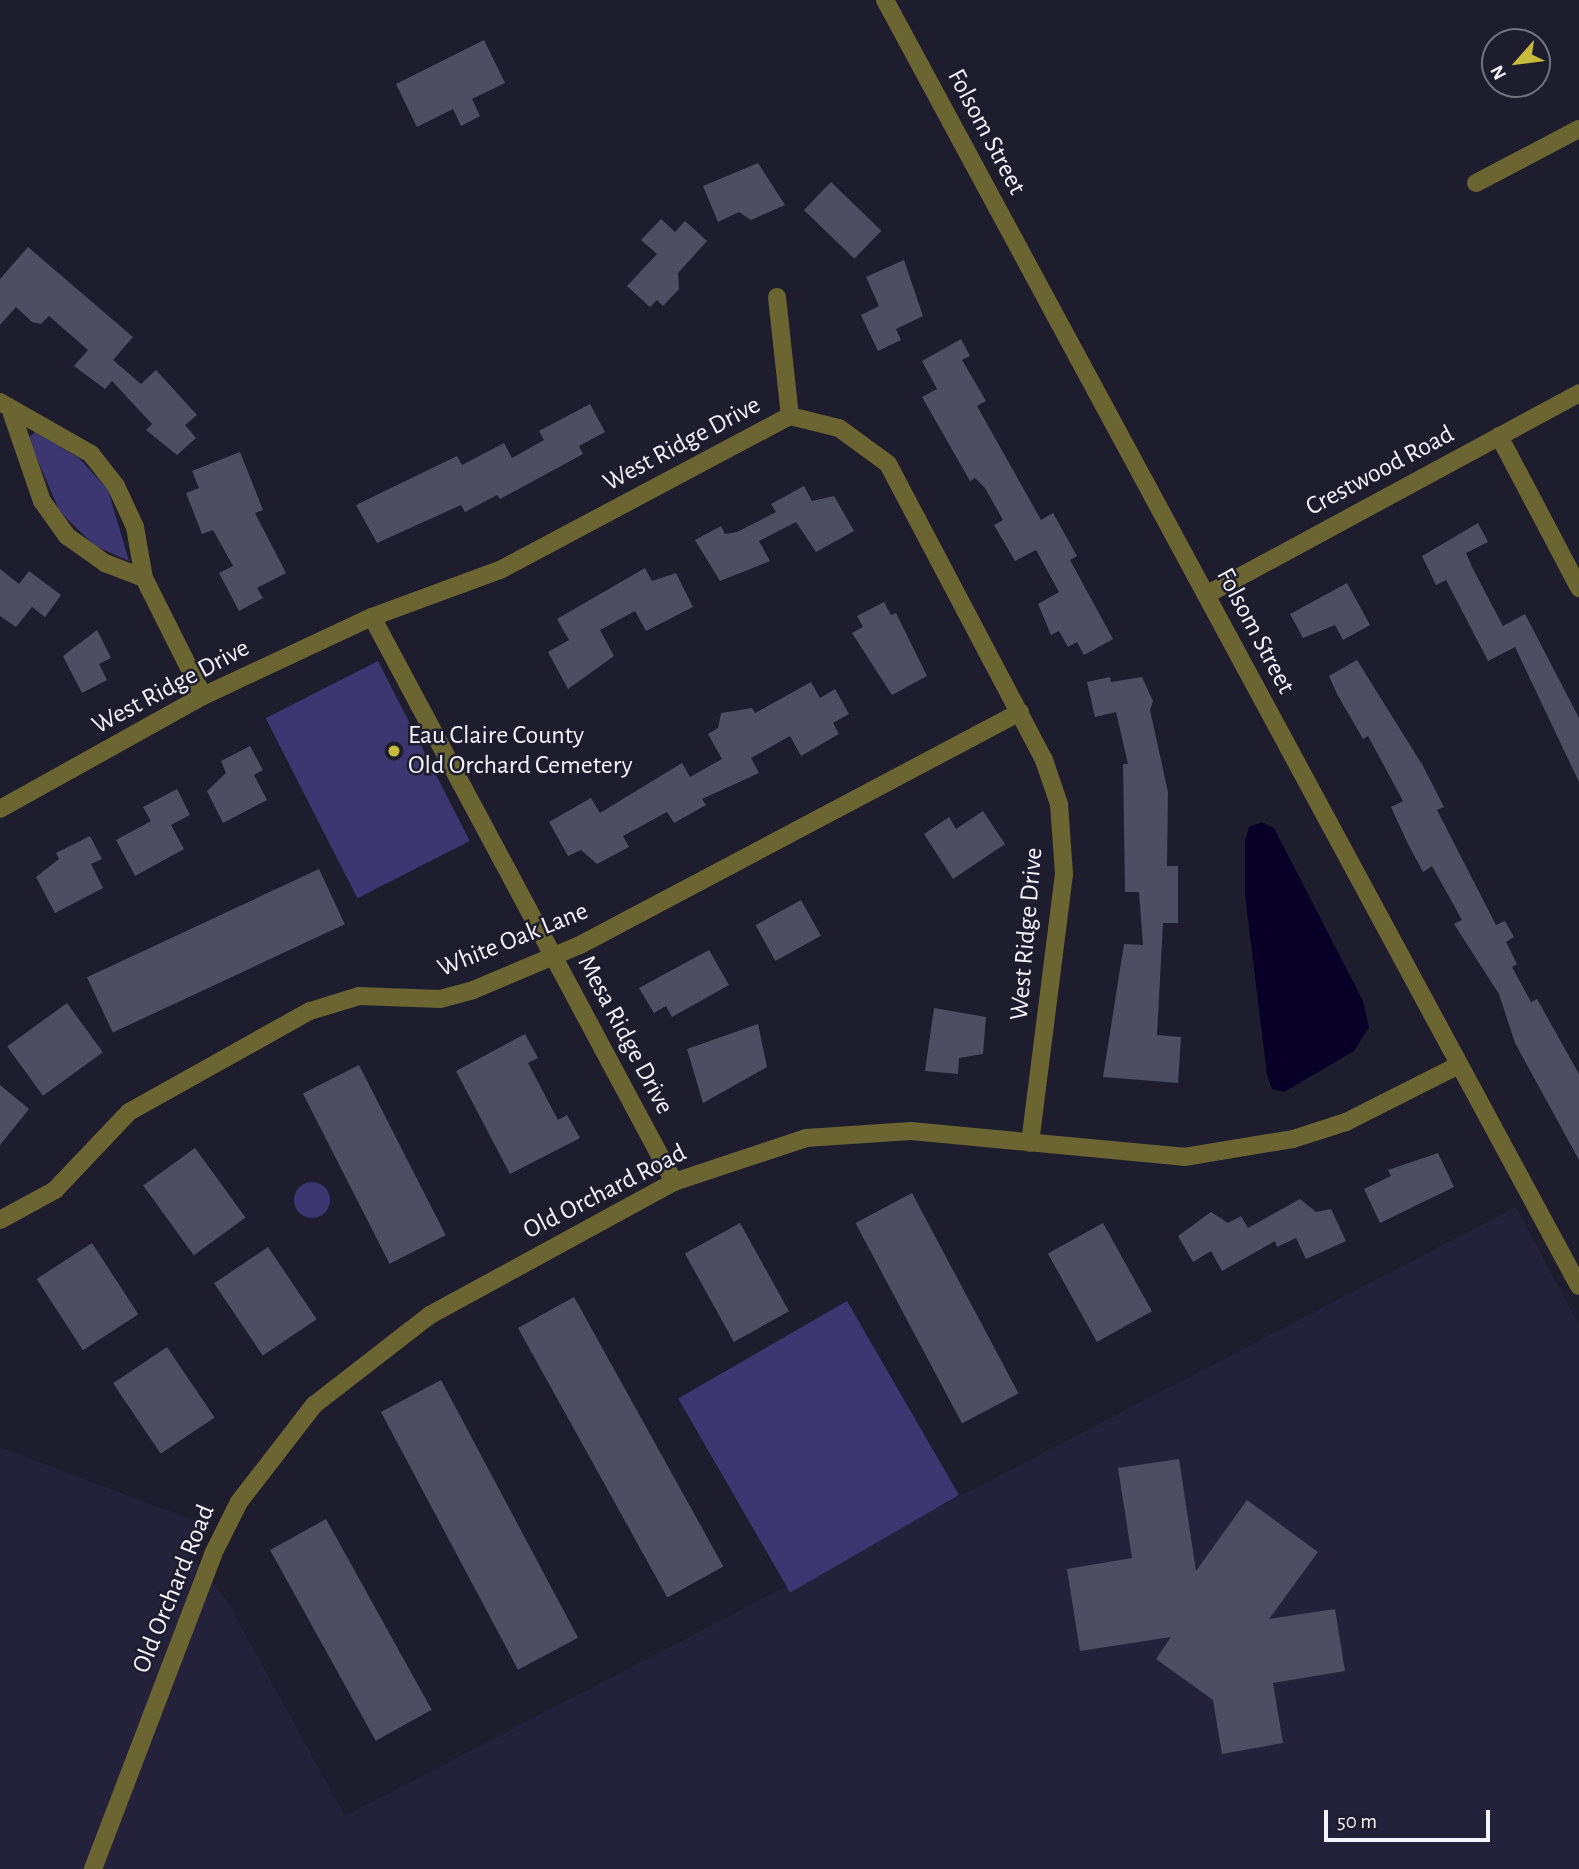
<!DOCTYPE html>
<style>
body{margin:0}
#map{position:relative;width:1579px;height:1869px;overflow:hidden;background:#1d1d2e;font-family:"Alegreya Sans",sans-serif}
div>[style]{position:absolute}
.built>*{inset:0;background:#23223a}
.green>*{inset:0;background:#3c3671;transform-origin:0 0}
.round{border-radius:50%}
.water>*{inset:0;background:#080027}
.building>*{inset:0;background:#4d4e61;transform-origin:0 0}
.minor>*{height:18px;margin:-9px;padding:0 9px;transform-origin:9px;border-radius:9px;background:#6a6531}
.tertiary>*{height:18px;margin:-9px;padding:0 9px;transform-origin:9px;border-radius:9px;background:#6a6531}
.dots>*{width:19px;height:19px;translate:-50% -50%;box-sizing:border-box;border:4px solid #1d1d2e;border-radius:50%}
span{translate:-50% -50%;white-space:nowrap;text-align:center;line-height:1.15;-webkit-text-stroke:5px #1d1d2e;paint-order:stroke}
.street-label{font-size:26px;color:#f3f3fd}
.poi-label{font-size:26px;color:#f3f3fd}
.left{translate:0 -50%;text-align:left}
.north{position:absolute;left:1481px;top:28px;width:70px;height:70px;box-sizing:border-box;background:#1d1d2e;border:2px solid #737381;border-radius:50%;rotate:242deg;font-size:19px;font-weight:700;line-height:28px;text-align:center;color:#f3f3fd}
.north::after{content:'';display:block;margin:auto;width:24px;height:32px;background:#c7bb3b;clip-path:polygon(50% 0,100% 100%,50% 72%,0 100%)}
.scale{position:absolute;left:1324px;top:1810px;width:166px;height:32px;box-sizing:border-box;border:4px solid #f3f3fd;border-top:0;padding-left:9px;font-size:21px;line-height:24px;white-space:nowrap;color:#f3f3fd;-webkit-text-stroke:5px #1d1d2e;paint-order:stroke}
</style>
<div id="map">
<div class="built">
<i style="clip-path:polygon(1516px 1207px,1579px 1325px,1579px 1869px,0 1869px,0 1447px,205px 1525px,193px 1558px,227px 1601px,345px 1816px)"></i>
</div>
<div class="green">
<i style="clip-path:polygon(35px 432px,79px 458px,108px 490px,129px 561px,95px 546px,60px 512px,28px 438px)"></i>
<i style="left:378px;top:661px;width:202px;height:126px;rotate:63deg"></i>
<i class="round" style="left:294px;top:1182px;width:36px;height:36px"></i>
<i style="left:847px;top:1301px;width:224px;height:195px;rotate:60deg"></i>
</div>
<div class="water">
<i style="clip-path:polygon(1262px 822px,1274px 828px,1363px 1001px,1369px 1027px,1354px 1051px,1284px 1092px,1272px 1089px,1267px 1075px,1245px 895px,1245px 841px,1249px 827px)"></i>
</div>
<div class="building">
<i style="clip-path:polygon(484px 40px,505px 83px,472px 99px,480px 116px,461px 126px,453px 109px,417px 127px,396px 84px)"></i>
<i style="clip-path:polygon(758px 163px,785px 205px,751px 220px,739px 212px,718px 222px,703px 186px)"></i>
<i style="left:831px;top:182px;width:70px;height:39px;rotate:44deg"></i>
<i style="clip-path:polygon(661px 219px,675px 232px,685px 221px,707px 241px,678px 273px,679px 289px,663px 306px,657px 300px,650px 307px,627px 286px,657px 254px,641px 240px)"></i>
<i style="clip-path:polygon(28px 247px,133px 337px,113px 360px,141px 384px,156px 370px,197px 415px,185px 425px,196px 438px,177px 455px,146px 430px,152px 424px,112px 381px,105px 389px,74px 366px,88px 350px,49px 316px,41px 324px,32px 322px,16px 307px,0 325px,0 279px)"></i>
<i style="clip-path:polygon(904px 260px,923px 316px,896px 329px,901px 340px,878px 351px,861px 315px,879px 306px,866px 277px)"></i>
<i style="clip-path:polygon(961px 339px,970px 356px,962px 360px,986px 401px,977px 406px,1041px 520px,1053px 513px,1077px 556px,1070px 560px,1113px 639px,1084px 655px,1077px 642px,1068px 647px,1059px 631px,1051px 635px,1038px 604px,1059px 592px,1036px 550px,1015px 561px,994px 525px,1003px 520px,985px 488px,975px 478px,970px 481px,922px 397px,937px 389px,922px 361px)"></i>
<i style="clip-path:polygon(590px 404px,605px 432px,579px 446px,583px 454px,500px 499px,497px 495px,465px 512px,461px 505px,377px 543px,356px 505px,457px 456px,462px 465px,504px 443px,512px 458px,544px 440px,539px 431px)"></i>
<i style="clip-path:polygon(240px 452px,263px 510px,255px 513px,286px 573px,257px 588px,263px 598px,239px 611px,219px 573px,233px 566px,213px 530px,202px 534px,186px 493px,199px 488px,192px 471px)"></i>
<i style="clip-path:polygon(804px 486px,812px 501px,834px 496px,854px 531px,816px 552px,796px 522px,759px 541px,770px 561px,720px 581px,695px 540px,721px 526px,725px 534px,737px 532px,776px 512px,771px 504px)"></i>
<i style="clip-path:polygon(1478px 523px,1488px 542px,1466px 553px,1472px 567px,1503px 626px,1525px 614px,1579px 718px,1579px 782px,1515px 647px,1488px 661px,1446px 580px,1436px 585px,1422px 556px)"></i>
<i style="clip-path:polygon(645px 568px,652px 581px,676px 573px,693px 607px,646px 631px,635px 611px,600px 630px,614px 656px,568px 689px,548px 652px,569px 640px,557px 619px)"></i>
<i style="clip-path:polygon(0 569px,19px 584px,29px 571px,61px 595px,45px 617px,32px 607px,16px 627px,0 616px)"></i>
<i style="clip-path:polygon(1347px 583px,1370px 625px,1343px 640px,1335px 625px,1303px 638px,1290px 614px)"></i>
<i style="clip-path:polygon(884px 602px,891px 615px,896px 613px,927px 676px,892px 695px,852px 633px,863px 627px,857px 616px)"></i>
<i style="clip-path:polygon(97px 630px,111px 658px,99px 664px,107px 680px,82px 693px,63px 656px)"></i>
<i style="clip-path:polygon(1357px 660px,1423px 766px,1444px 807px,1437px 810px,1496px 925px,1505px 921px,1514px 937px,1506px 942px,1517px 964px,1512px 967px,1531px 1002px,1537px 999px,1579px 1074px,1579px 1160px,1515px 1043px,1499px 994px,1454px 924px,1462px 920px,1432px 866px,1423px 872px,1408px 844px,1391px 807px,1403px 801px,1368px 736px,1363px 739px,1337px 694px,1329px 676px)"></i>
<i style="clip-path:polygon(1110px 677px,1111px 682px,1142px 677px,1153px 701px,1150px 710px,1168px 792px,1167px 866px,1178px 866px,1178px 923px,1163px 923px,1157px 1035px,1181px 1037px,1178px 1083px,1103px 1077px,1124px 944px,1143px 945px,1139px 892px,1125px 892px,1123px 764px,1128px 764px,1116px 712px,1095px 717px,1087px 682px)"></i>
<i style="clip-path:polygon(811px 682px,820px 698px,835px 689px,849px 714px,833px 723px,839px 734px,801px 756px,790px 736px,751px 758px,759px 773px,702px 799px,706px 805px,674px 823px,667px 812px,623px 836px,629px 847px,597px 864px,581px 850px,568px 856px,549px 822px,591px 798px,600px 813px,682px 763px,690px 777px,722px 759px,708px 734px,718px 728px,721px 713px,752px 708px,755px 713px)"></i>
<i style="clip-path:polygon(250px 746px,263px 770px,254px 775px,267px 800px,223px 823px,207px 791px,226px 773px,221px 761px)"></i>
<i style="clip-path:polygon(177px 789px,190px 815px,171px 825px,184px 849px,135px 876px,116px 840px,151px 821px,143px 807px)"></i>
<i style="clip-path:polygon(983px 811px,1005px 844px,953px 879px,924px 834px,949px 817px,956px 829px)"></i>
<i style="clip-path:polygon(90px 836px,102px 859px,91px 864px,103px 888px,55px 913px,36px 877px,59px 859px,56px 853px)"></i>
<i style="left:319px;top:869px;width:61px;height:256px;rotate:65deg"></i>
<i style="left:801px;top:900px;width:41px;height:52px;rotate:61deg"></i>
<i style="clip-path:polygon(709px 950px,729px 985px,672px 1017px,666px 1006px,654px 1013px,639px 988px)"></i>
<i style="left:67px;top:1003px;width:61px;height:74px;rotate:54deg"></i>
<i style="clip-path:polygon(934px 1008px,986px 1017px,983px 1054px,959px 1058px,958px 1074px,925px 1071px)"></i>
<i style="clip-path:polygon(758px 1024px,767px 1067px,703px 1103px,687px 1049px)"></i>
<i style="clip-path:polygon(525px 1034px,538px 1058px,528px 1063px,558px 1120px,567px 1115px,580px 1138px,510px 1174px,456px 1071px)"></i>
<i style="left:359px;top:1065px;width:191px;height:63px;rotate:63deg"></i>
<i style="clip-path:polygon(0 1085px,29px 1109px,0 1145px)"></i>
<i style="left:195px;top:1148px;width:86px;height:64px;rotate:54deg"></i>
<i style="clip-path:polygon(1438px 1153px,1454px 1187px,1380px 1223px,1364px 1189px,1391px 1176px,1388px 1170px)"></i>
<i style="left:912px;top:1193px;width:227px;height:64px;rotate:62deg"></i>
<i style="clip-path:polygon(1300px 1199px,1316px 1212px,1331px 1209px,1346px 1241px,1306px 1259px,1296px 1238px,1277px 1247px,1275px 1241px,1222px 1271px,1211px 1251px,1193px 1262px,1178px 1236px,1211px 1212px,1228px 1223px,1241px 1216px,1248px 1228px)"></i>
<i style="left:740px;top:1223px;width:101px;height:63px;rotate:61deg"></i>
<i style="left:1103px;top:1223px;width:101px;height:63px;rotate:61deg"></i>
<i style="left:92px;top:1243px;width:85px;height:66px;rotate:57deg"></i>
<i style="left:268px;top:1247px;width:87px;height:65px;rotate:56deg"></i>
<i style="left:574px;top:1297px;width:308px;height:64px;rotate:61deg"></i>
<i style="left:167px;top:1347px;width:85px;height:65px;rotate:56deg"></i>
<i style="left:441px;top:1380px;width:292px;height:68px;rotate:62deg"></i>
<i style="clip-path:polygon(1179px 1459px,1196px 1571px,1247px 1500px,1318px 1552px,1269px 1619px,1335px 1609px,1345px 1671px,1273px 1683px,1283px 1743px,1222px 1754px,1213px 1700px,1156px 1659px,1171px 1637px,1080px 1651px,1067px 1569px,1132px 1558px,1118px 1468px)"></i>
<i style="left:326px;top:1519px;width:218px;height:64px;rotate:61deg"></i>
</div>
<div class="minor">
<i style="left:1476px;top:183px;width:116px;rotate:-27.7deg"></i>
<i style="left:777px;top:297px;width:120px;rotate:83.8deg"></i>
<i style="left:0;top:402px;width:105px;rotate:29.7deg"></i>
<i style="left:91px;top:454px;width:41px;rotate:52deg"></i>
<i style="left:116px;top:486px;width:45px;rotate:65.1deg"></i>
<i style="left:135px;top:527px;width:52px;rotate:80deg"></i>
<i style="left:144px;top:578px;width:132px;rotate:63.4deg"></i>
<i style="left:12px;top:414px;width:92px;rotate:71deg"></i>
<i style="left:42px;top:501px;width:43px;rotate:54.5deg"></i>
<i style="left:67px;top:536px;width:47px;rotate:35.4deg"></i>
<i style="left:105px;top:563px;width:42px;rotate:21deg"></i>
<i style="left:1499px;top:436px;width:172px;rotate:62.2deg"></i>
<i style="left:1206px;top:595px;width:424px;rotate:-28.4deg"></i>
<i style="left:372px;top:617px;width:641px;rotate:61.87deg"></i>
<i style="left:0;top:809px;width:232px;rotate:-29.1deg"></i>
<i style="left:203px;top:696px;width:187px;rotate:-25.1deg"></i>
<i style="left:372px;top:617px;width:136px;rotate:-20.2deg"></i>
<i style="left:500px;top:570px;width:328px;rotate:-28deg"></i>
<i style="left:790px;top:416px;width:50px;rotate:13.8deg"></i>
<i style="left:839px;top:428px;width:61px;rotate:36.3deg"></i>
<i style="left:888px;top:464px;width:335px;rotate:62.2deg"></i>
<i style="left:1044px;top:760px;width:46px;rotate:71.2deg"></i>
<i style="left:1059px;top:804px;width:70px;rotate:85.9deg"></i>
<i style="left:1064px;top:874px;width:271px;rotate:97.2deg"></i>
<i style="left:0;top:1220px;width:63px;rotate:-28.6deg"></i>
<i style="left:55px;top:1190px;width:108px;rotate:-46.5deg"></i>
<i style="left:129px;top:1112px;width:207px;rotate:-29.2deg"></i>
<i style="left:310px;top:1011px;width:51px;rotate:-17deg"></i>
<i style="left:359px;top:996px;width:81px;rotate:2.1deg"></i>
<i style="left:440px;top:999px;width:34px;rotate:-15deg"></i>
<i style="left:473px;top:990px;width:116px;rotate:-22.8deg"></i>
<i style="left:580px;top:945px;width:498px;rotate:-27.9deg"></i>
<i style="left:93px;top:1869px;width:337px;rotate:-69.1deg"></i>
<i style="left:213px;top:1554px;width:58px;rotate:-63.4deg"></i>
<i style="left:239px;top:1502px;width:123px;rotate:-52.3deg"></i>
<i style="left:314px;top:1405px;width:147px;rotate:-37.8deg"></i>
<i style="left:430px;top:1315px;width:278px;rotate:-28.6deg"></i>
<i style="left:674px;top:1182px;width:139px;rotate:-18.4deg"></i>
<i style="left:806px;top:1138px;width:105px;rotate:-3.8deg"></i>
<i style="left:911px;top:1131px;width:274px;rotate:5.4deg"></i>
<i style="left:1184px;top:1157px;width:110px;rotate:-9.4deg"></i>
<i style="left:1293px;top:1139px;width:56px;rotate:-17.8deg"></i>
<i style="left:1346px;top:1122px;width:127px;rotate:-26.8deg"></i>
</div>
<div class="tertiary">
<i style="left:885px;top:0;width:1461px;rotate:61.65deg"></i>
</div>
<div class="dots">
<i style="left:394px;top:751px;background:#c7bb3b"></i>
</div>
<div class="street-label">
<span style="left:986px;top:132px;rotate:62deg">Folsom Street</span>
<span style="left:682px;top:444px;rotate:-28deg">West Ridge Drive</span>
<span style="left:1380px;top:471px;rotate:-28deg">Crestwood Road</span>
<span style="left:1255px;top:631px;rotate:62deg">Folsom Street</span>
<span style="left:171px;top:687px;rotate:-28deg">West Ridge Drive</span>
<span style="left:1027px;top:934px;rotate:-85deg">West Ridge Drive</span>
<span style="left:513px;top:940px;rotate:-22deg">White Oak Lane</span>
<span style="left:625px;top:1035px;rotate:62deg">Mesa Ridge Drive</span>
<span style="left:605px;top:1192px;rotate:-27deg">Old Orchard Road</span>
<span style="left:174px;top:1589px;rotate:-68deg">Old Orchard Road</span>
</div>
<div class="poi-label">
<span class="left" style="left:408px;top:751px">Eau Claire County<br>Old Orchard Cemetery</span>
</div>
<div class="north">N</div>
<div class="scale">50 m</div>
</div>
